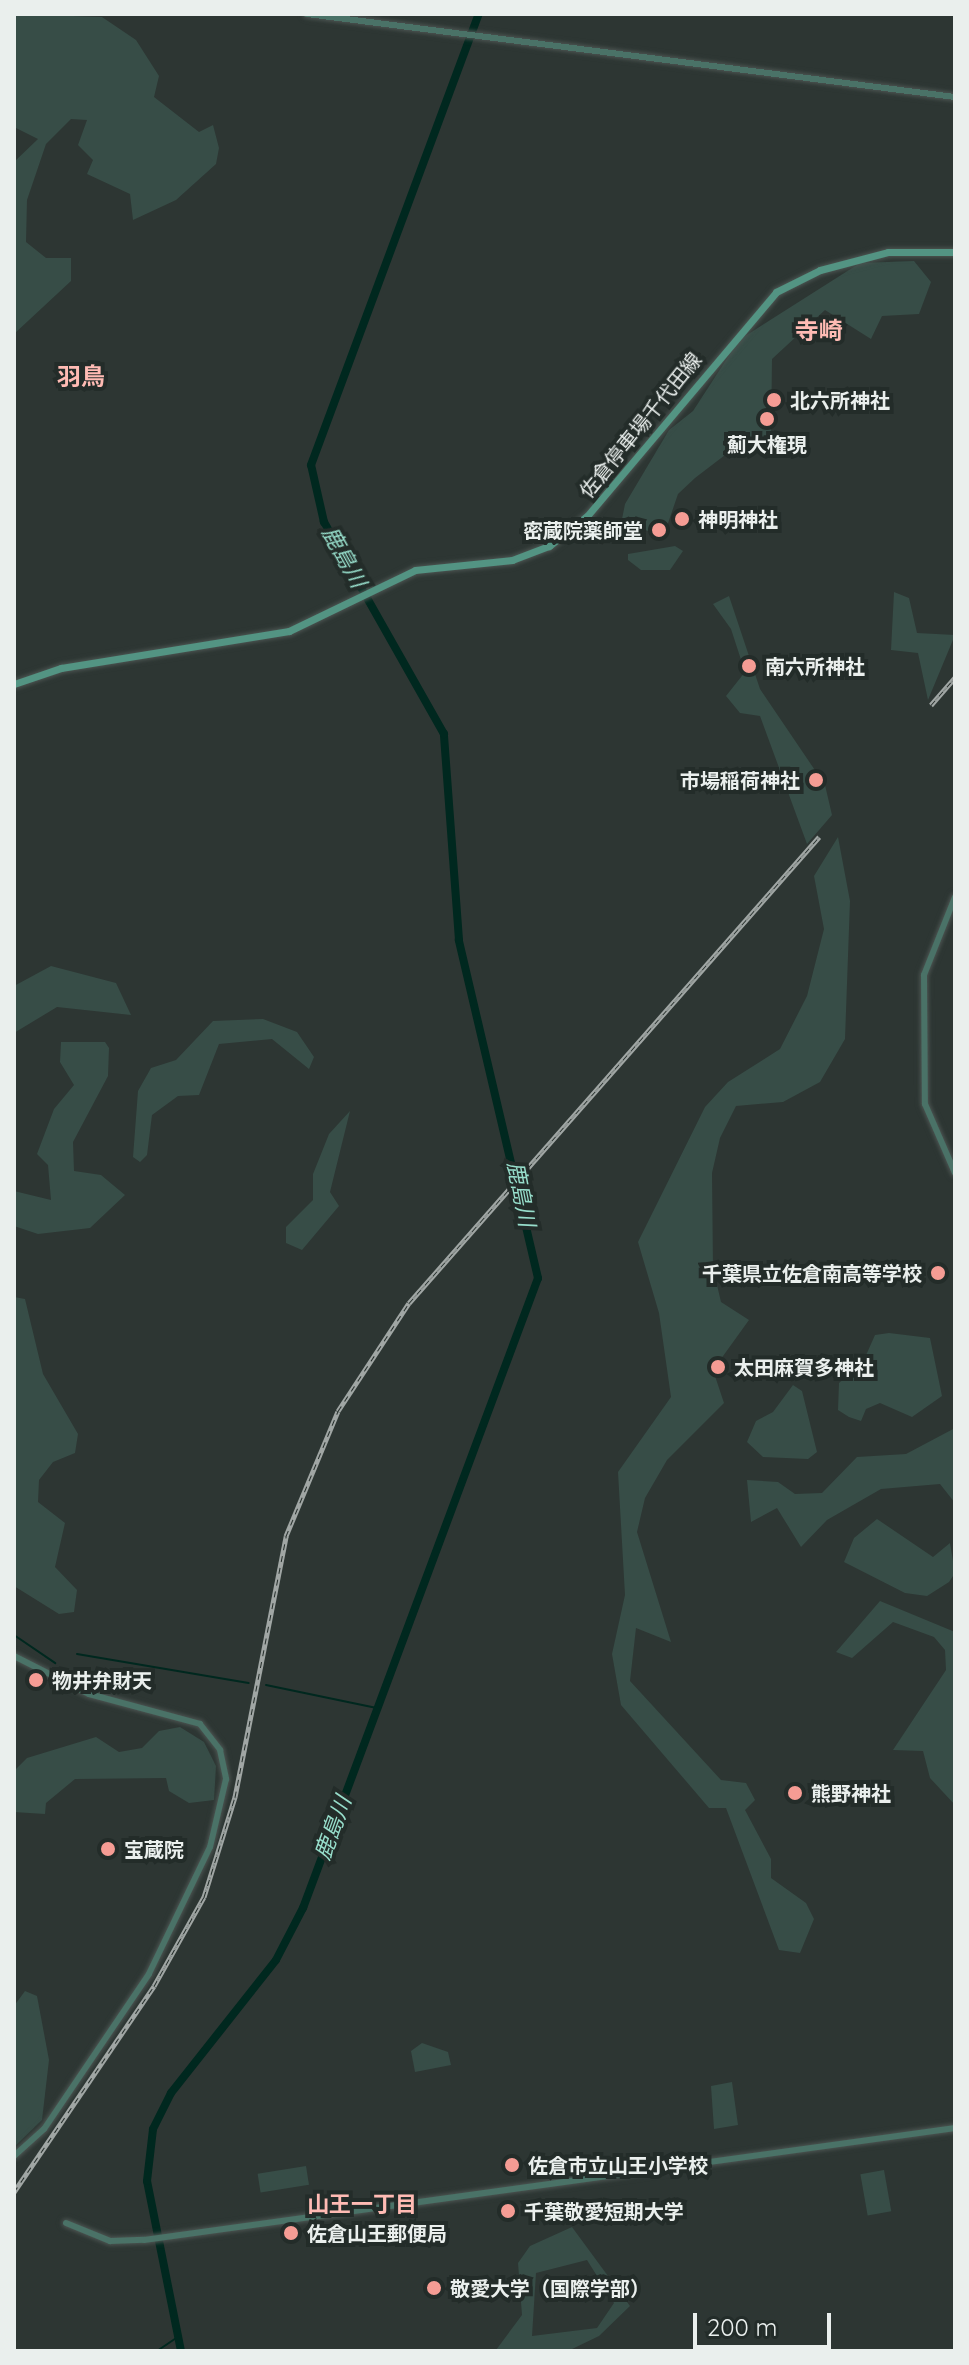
<!DOCTYPE html>
<meta charset="utf-8">
<style>
body{margin:0}
#map{position:relative;width:969px;height:2365px;overflow:hidden;background:#2d3633;font-family:Quicksand,"Noto Sans JP",sans-serif}
div>[style]{position:absolute}
.green>*{inset:0;background:#374d47;transform-origin:0 0}
.stream>*{height:2px;margin:-1px;padding:0 1px;transform-origin:1px;border-radius:1px;background:#00281f}
.river>*{height:8px;margin:-4px;padding:0 4px;transform-origin:4px;border-radius:4px;background:#00281f}
.roads{filter:drop-shadow(0 0 2px #4b5451) drop-shadow(0 0 2px #4b5451)}
.tertiary>*{height:6px;margin:-3px;padding:0 3px;transform-origin:3px;border-radius:3px;background:#4a7267}
.secondary>*{height:7px;margin:-3.5px;padding:0 3.5px;transform-origin:3.5px;border-radius:3.5px;background:#539483}
.rail>*{height:5px;margin-top:-2.5px;transform-origin:0;background:repeating-linear-gradient(90deg,#232c29 0 6px,#a0a6a4 0 12px);box-sizing:border-box;border-block:2px solid #a0a6a4}
.dots>*{width:22px;height:22px;translate:-50% -50%;box-sizing:border-box;border:4px solid #232c29;border-radius:50%}
span{translate:-50% -50%;white-space:nowrap;text-align:center;line-height:1.15;-webkit-text-stroke:8px #232c29;paint-order:stroke}
.poi-label{font-size:20px;color:#eaefed;font-weight:700}
.left{translate:0 -50%;text-align:left}
.right{translate:-100% -50%;text-align:right}
.street-label{font-size:20px;color:#eaefed}
.water-label{font-size:22px;color:#97decb;font-style:italic}
.neighbourhood-label{font-size:22px;color:#ffbbb4;font-weight:700}
.quarter-label{font-size:24px;color:#ffbbb4;font-weight:700}
.frame{position:absolute;inset:0;border:16px solid #eaefed;pointer-events:none}
.scale{position:absolute;left:693px;top:2313px;width:138px;height:36px;box-sizing:border-box;border:4px solid #eaefed;border-top:0;padding-left:10px;font-size:24px;line-height:28px;white-space:nowrap;color:#eaefed;-webkit-text-stroke:6px #232c29;paint-order:stroke}
</style>
<div id="map">
<div class="green">
<i style="clip-path:polygon(14px 14px,102px 17px,136px 40px,159px 76px,154px 97px,199px 132px,213px 125px,219px 148px,216px 164px,176px 200px,133px 220px,130px 194px,87px 174px,93px 160px,78px 145px,87px 120px,71px 119px,46px 144px,27px 200px,26px 242px,46px 258px,71px 258px,71px 281px,14px 334px,14px 162px,38px 139px,14px 127px)"></i>
<i style="clip-path:polygon(914px 261px,931px 282px,919px 314px,882px 316px,871px 339px,825px 310px,772px 359px,771px 439px,729px 452px,695px 478px,678px 494px,664px 535px,621px 524px,625px 504px,669px 430px,693px 411px,739px 340px,860px 263px)"></i>
<i style="clip-path:polygon(675px 546px,683px 551px,670px 570px,641px 570px,628px 560px,628px 554px)"></i>
<i style="clip-path:polygon(894px 592px,909px 598px,917px 633px,955px 635px,928px 700px,918px 653px,891px 650px)"></i>
<i style="clip-path:polygon(729px 596px,760px 689px,825px 785px,832px 815px,807px 844px,760px 716px,740px 713px,726px 696px,745px 672px,731px 629px,713px 604px)"></i>
<i style="clip-path:polygon(838px 837px,850px 901px,845px 1039px,820px 1082px,783px 1102px,736px 1106px,720px 1138px,712px 1173px,713px 1268px,721px 1302px,749px 1320px,713px 1370px,724px 1403px,667px 1460px,645px 1498px,637px 1532px,671px 1642px,636px 1628px,630px 1681px,721px 1780px,746px 1783px,755px 1800px,745px 1810px,771px 1859px,771px 1878px,806px 1903px,814px 1919px,800px 1953px,779px 1950px,726px 1808px,709px 1808px,621px 1705px,612px 1654px,625px 1595px,618px 1472px,671px 1397px,659px 1313px,638px 1242px,705px 1107px,728px 1082px,780px 1049px,807px 996px,824px 929px,814px 876px)"></i>
<i style="clip-path:polygon(51px 966px,116px 983px,131px 1015px,57px 1007px,14px 1033px,14px 986px)"></i>
<i style="clip-path:polygon(263px 1019px,297px 1032px,314px 1057px,309px 1069px,272px 1039px,219px 1044px,199px 1095px,178px 1096px,152px 1115px,147px 1155px,140px 1162px,133px 1157px,138px 1091px,151px 1068px,176px 1060px,213px 1021px)"></i>
<i style="clip-path:polygon(61px 1042px,105px 1042px,109px 1048px,108px 1076px,73px 1142px,74px 1171px,101px 1175px,125px 1195px,90px 1228px,38px 1234px,14px 1226px,14px 1191px,51px 1200px,48px 1165px,37px 1154px,54px 1109px,74px 1085px,60px 1062px)"></i>
<i style="clip-path:polygon(350px 1111px,330px 1192px,339px 1206px,302px 1250px,286px 1243px,286px 1227px,313px 1200px,313px 1174px,329px 1134px)"></i>
<i style="clip-path:polygon(14px 1297px,25px 1299px,43px 1374px,78px 1434px,75px 1453px,53px 1462px,39px 1480px,38px 1502px,65px 1523px,55px 1567px,77px 1590px,74px 1612px,59px 1614px,14px 1586px)"></i>
<i style="clip-path:polygon(889px 1333px,930px 1338px,942px 1396px,912px 1417px,880px 1403px,866px 1409px,861px 1421px,849px 1417px,838px 1410px,839px 1383px,863px 1362px,875px 1335px)"></i>
<i style="clip-path:polygon(793px 1385px,802px 1391px,817px 1452px,808px 1459px,763px 1457px,747px 1442px,756px 1421px,773px 1412px)"></i>
<i style="clip-path:polygon(955px 1428px,955px 1503px,940px 1484px,881px 1489px,827px 1520px,801px 1547px,777px 1508px,751px 1522px,747px 1480px,778px 1482px,795px 1494px,822px 1493px,857px 1457px,906px 1454px)"></i>
<i style="clip-path:polygon(877px 1519px,933px 1557px,950px 1543px,955px 1573px,949px 1582px,927px 1596px,905px 1593px,844px 1562px,854px 1538px)"></i>
<i style="clip-path:polygon(880px 1601px,955px 1632px,955px 1805px,930px 1778px,923px 1751px,893px 1750px,946px 1670px,945px 1650px,934px 1637px,893px 1622px,852px 1658px,836px 1652px)"></i>
<i style="clip-path:polygon(180px 1727px,204px 1742px,216px 1766px,214px 1800px,189px 1803px,169px 1791px,166px 1778px,75px 1779px,46px 1803px,45px 1814px,14px 1812px,14px 1771px,27px 1758px,96px 1737px,119px 1752px,142px 1748px,159px 1731px)"></i>
<i style="clip-path:polygon(25px 1991px,37px 1996px,49px 2060px,42px 2120px,14px 2147px,14px 2006px)"></i>
<i style="clip-path:polygon(422px 2043px,448px 2052px,451px 2065px,415px 2072px,411px 2051px)"></i>
<i style="clip-path:polygon(732px 2082px,738px 2125px,714px 2129px,711px 2086px)"></i>
<i style="left:306px;top:2166px;width:19px;height:49px;rotate:81deg"></i>
<i style="left:884px;top:2170px;width:42px;height:24px;rotate:80deg"></i>
<i style="clip-path:polygon(evenodd,572px 2227px,630px 2306px,599px 2336px,568px 2351px,481px 2351px,496px 2350px,522px 2315px,518px 2263px,530px 2246px,572px 2227px,587px 2260px,614px 2303px,597px 2328px,532px 2336px,536px 2273px,587px 2260px)"></i>
</div>
<div class="stream">
<i style="left:14px;top:1635px;width:50px;rotate:34.3deg"></i>
<i style="left:77px;top:1654px;width:174px;rotate:9.6deg"></i>
<i style="left:266px;top:1685px;width:113px;rotate:11.7deg"></i>
<i style="left:157px;top:2351px;width:25px;rotate:-34deg"></i>
</div>
<div class="river">
<i style="left:181px;top:2351px;width:173px;rotate:-101.3deg"></i>
<i style="left:147px;top:2181px;width:52px;rotate:-83.4deg"></i>
<i style="left:153px;top:2129px;width:40px;rotate:-63.4deg"></i>
<i style="left:171px;top:2093px;width:169px;rotate:-51.7deg"></i>
<i style="left:276px;top:1960px;width:59px;rotate:-62.6deg"></i>
<i style="left:303px;top:1908px;width:672px;rotate:-69.54deg"></i>
<i style="left:538px;top:1278px;width:347px;rotate:-103.2deg"></i>
<i style="left:459px;top:940px;width:207px;rotate:-94.2deg"></i>
<i style="left:444px;top:734px;width:244px;rotate:-119.5deg"></i>
<i style="left:324px;top:522px;width:58px;rotate:-102.8deg"></i>
<i style="left:311px;top:465px;width:481px;rotate:-69.6deg"></i>
</div>
<div class="roads">
<div class="tertiary">
<i style="left:307px;top:14px;width:653px;rotate:7.3deg"></i>
<i style="left:955px;top:897px;width:84px;rotate:111.7deg"></i>
<i style="left:924px;top:975px;width:129px;rotate:89.6deg"></i>
<i style="left:925px;top:1104px;width:75px;rotate:66.5deg"></i>
<i style="left:14px;top:1656px;width:84px;rotate:26.9deg"></i>
<i style="left:89px;top:1694px;width:115px;rotate:15.1deg"></i>
<i style="left:200px;top:1724px;width:33px;rotate:52deg"></i>
<i style="left:220px;top:1750px;width:30px;rotate:78deg"></i>
<i style="left:226px;top:1779px;width:70px;rotate:103.2deg"></i>
<i style="left:210px;top:1847px;width:141px;rotate:115.7deg"></i>
<i style="left:149px;top:1974px;width:187px;rotate:124.1deg"></i>
<i style="left:44px;top:2129px;width:40px;rotate:138deg"></i>
<i style="left:66px;top:2223px;width:48px;rotate:22.2deg"></i>
<i style="left:110px;top:2241px;width:34px;rotate:-2deg"></i>
<i style="left:144px;top:2240px;width:819px;rotate:-7.86deg"></i>
</div>
<div class="secondary">
<i style="left:14px;top:684px;width:50px;rotate:-18.8deg"></i>
<i style="left:61px;top:668px;width:231px;rotate:-9.2deg"></i>
<i style="left:289px;top:631px;width:140px;rotate:-25.8deg"></i>
<i style="left:415px;top:570px;width:98px;rotate:-5.9deg"></i>
<i style="left:512px;top:560px;width:40px;rotate:-21deg"></i>
<i style="left:549px;top:546px;width:48px;rotate:-38.3deg"></i>
<i style="left:587px;top:516px;width:293px;rotate:-49.8deg"></i>
<i style="left:776px;top:292px;width:49px;rotate:-26.6deg"></i>
<i style="left:820px;top:270px;width:70px;rotate:-14.8deg"></i>
<i style="left:888px;top:252px;width:67px"></i>
</div>
</div>
<div class="rail">
<i style="left:931px;top:705px;width:37px;rotate:-49deg"></i>
<i style="left:14px;top:2192px;width:249px;rotate:-55.8deg"></i>
<i style="left:154px;top:1986px;width:102px;rotate:-60.7deg"></i>
<i style="left:204px;top:1897px;width:105px;rotate:-72.8deg"></i>
<i style="left:235px;top:1797px;width:266px;rotate:-78.9deg"></i>
<i style="left:286px;top:1536px;width:135px;rotate:-67.4deg"></i>
<i style="left:338px;top:1411px;width:129px;rotate:-56.7deg"></i>
<i style="left:409px;top:1303px;width:621px;rotate:-48.66deg"></i>
</div>
<div class="dots">
<i style="left:774px;top:400px;background:#f59c94"></i>
<i style="left:767px;top:419px;background:#f59c94"></i>
<i style="left:682px;top:519px;background:#f59c94"></i>
<i style="left:659px;top:530px;background:#f59c94"></i>
<i style="left:749px;top:666px;background:#f59c94"></i>
<i style="left:816px;top:780px;background:#f59c94"></i>
<i style="left:938px;top:1273px;background:#f59c94"></i>
<i style="left:718px;top:1367px;background:#f59c94"></i>
<i style="left:36px;top:1680px;background:#f59c94"></i>
<i style="left:795px;top:1793px;background:#f59c94"></i>
<i style="left:108px;top:1849px;background:#f59c94"></i>
<i style="left:512px;top:2165px;background:#f59c94"></i>
<i style="left:508px;top:2211px;background:#f59c94"></i>
<i style="left:291px;top:2233px;background:#f59c94"></i>
<i style="left:434px;top:2288px;background:#f59c94"></i>
</div>
<div class="poi-label">
<span class="left" style="left:790px;top:400px">北六所神社</span>
<span style="left:767px;top:444px">薊大権現</span>
<span class="left" style="left:698px;top:519px">神明神社</span>
<span class="right" style="left:643px;top:530px">密蔵院薬師堂</span>
<span class="left" style="left:765px;top:666px">南六所神社</span>
<span class="right" style="left:800px;top:780px">市場稲荷神社</span>
<span class="right" style="left:922px;top:1273px">千葉県立佐倉南高等学校</span>
<span class="left" style="left:734px;top:1367px">太田麻賀多神社</span>
<span class="left" style="left:52px;top:1680px">物井弁財天</span>
<span class="left" style="left:811px;top:1793px">熊野神社</span>
<span class="left" style="left:124px;top:1849px">宝蔵院</span>
<span class="left" style="left:528px;top:2165px">佐倉市立山王小学校</span>
<span class="left" style="left:524px;top:2211px">千葉敬愛短期大学</span>
<span class="left" style="left:307px;top:2233px">佐倉山王郵便局</span>
<span class="left" style="left:450px;top:2288px">敬愛大学（国際学部）</span>
</div>
<div class="street-label">
<span style="left:640px;top:425px;rotate:-51deg">佐倉停車場千代田線</span>
</div>
<div class="water-label">
<span style="left:344px;top:557px;rotate:61deg">鹿島川</span>
<span style="left:521px;top:1194px;rotate:79deg">鹿島川</span>
<span style="left:333px;top:1828px;rotate:-70deg">鹿島川</span>
</div>
<div class="neighbourhood-label">
<span style="left:362px;top:2205px">山王一丁目</span>
</div>
<div class="quarter-label">
<span style="left:819px;top:331px">寺崎</span>
<span style="left:81px;top:377px">羽鳥</span>
</div>
<div class="frame"></div>
<div class="scale">200 m</div>
</div>
